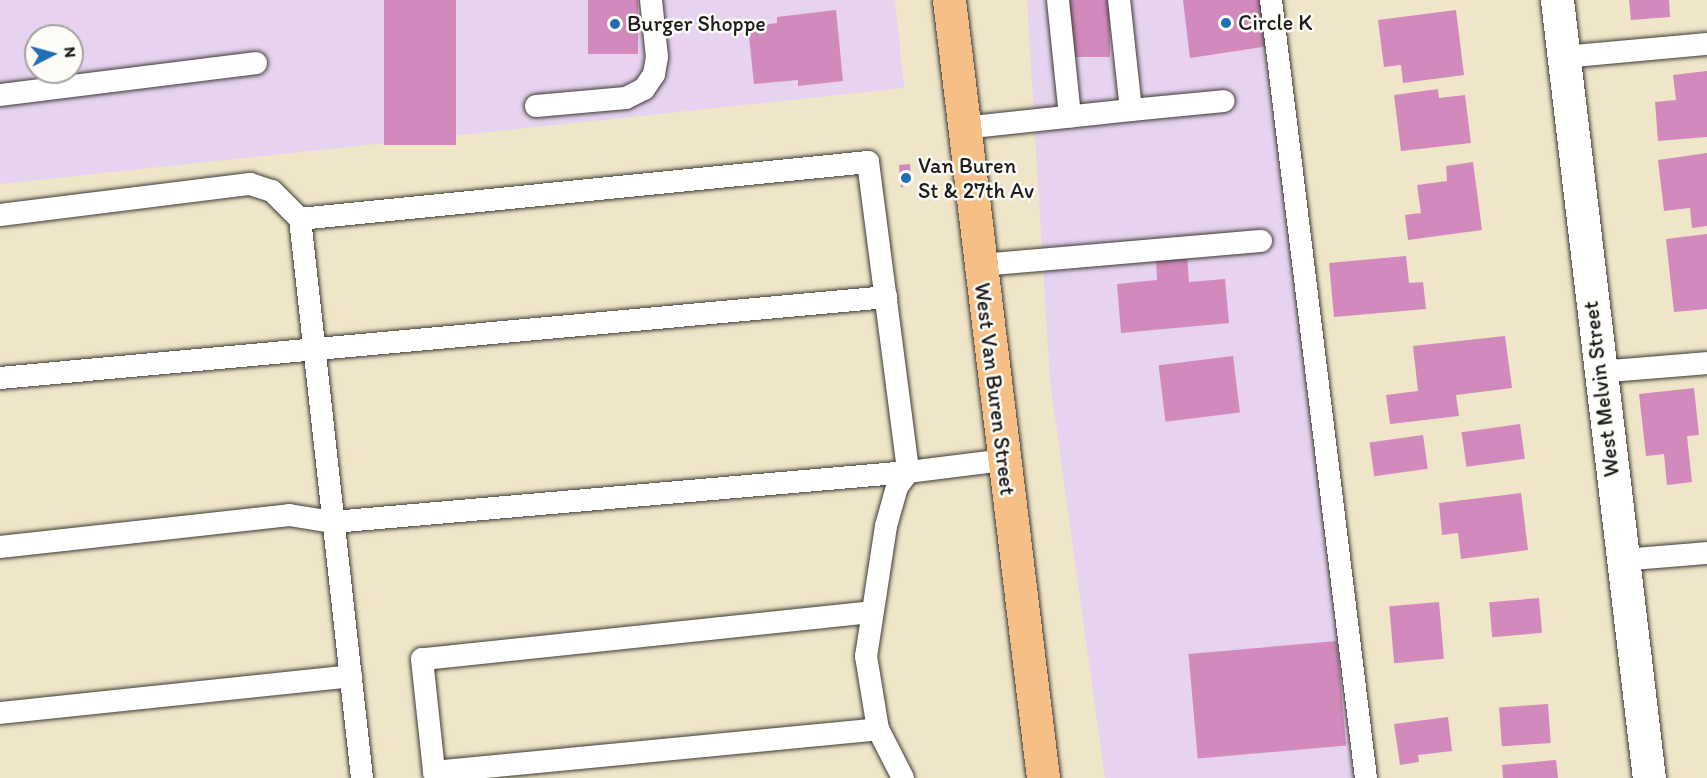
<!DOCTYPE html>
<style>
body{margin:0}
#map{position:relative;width:1707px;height:778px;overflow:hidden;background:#efe5c8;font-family:Itim,sans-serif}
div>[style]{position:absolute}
.built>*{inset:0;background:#e7d2ef}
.building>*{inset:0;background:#d18abb;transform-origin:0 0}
.roads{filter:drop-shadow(0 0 2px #3c3a36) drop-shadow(0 0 2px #3c3a36)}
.service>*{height:22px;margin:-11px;padding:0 11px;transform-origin:11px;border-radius:11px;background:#fff}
.minor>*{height:33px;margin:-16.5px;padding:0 16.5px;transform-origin:16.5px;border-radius:16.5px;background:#fff}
.primary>*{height:33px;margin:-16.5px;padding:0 16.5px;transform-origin:16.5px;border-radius:16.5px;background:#f5bf86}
.dots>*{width:16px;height:16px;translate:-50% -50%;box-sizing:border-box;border:3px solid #fdfcf7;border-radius:50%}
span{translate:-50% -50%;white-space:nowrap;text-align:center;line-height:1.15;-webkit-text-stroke:5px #fdfcf7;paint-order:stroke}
.poi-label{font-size:22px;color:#1c1c1c}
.left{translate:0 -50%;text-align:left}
.street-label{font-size:22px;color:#1c1c1c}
.north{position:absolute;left:24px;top:24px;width:60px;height:60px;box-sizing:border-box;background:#fdfcf7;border:2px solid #a3a29f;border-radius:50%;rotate:84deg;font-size:16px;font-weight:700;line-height:24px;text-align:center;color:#1c1c1c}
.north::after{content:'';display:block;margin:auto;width:21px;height:27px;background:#1f6fb2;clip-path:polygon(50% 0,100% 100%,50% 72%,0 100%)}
</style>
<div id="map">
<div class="built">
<i style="clip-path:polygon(evenodd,0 0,895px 0,904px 88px,0 184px,0 0,36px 36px,72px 36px,72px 72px,36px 72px,36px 36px)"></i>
<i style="clip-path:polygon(1027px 0,1263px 0,1355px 778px,1105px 778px,1050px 381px)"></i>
</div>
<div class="building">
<i style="left:384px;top:0;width:72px;height:145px"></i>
<i style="left:588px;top:0;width:50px;height:54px"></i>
<i style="left:1067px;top:0;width:43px;height:57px"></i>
<i style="clip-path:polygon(1183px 0,1263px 0,1269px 46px,1190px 58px)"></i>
<i style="clip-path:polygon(1629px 0,1669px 0,1670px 17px,1631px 20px)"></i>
<i style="clip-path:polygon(836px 10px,843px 81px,798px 86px,798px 80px,754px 84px,748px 27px,777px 23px,777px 17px)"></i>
<i style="clip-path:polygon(1456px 10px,1464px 75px,1403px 83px,1401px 65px,1384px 67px,1378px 20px)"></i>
<i style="clip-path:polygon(1707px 71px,1707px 137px,1658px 141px,1655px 102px,1676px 100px,1673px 75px)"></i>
<i style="clip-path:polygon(1438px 89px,1439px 98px,1465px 95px,1471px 143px,1401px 151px,1394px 95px)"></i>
<i style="clip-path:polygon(1707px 153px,1707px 226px,1692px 228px,1690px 208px,1664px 211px,1658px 160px)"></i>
<i style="clip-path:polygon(1473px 162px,1482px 230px,1408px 240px,1405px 215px,1421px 213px,1417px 185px,1447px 181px,1446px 166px)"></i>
<i style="clip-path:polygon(910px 164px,911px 181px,901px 188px,899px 165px)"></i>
<i style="clip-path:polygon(1707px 234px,1707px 309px,1674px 312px,1666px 239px)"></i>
<i style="clip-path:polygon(1187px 255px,1189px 282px,1225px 279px,1229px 323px,1121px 333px,1117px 284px,1157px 280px,1156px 258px)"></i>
<i style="clip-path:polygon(1406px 256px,1409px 283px,1423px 282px,1426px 309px,1334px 317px,1329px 263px)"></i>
<i style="clip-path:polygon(1505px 336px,1512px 388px,1456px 395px,1459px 416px,1390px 424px,1386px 395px,1418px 391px,1413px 346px)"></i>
<i style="left:1233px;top:356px;width:57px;height:75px;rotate:83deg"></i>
<i style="clip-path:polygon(1694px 388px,1699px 435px,1687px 436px,1692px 482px,1667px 485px,1664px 454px,1646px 456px,1639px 394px)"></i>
<i style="left:1520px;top:424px;width:35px;height:59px;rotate:82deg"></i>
<i style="left:1423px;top:435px;width:34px;height:54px;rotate:82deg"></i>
<i style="clip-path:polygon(1521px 493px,1528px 550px,1461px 559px,1458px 533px,1442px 535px,1439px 503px)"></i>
<i style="left:1539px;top:598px;width:35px;height:50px;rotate:85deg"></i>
<i style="left:1439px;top:602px;width:57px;height:50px;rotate:85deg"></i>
<i style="left:1337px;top:641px;width:105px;height:149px;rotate:85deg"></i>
<i style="left:1548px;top:704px;width:39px;height:49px;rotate:86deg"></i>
<i style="clip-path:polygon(1448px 717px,1452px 751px,1418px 755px,1419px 762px,1400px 765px,1394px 724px)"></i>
<i style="clip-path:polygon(1556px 760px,1558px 778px,1503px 778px,1502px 765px)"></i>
</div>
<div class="roads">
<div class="service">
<i style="left:1058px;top:0;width:117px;rotate:84.1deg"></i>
<i style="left:1271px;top:0;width:784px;rotate:83.04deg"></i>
<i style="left:1563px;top:57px;width:145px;rotate:-5.2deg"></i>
<i style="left:0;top:95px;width:258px;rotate:-7.1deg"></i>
<i style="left:536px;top:106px;width:90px;rotate:-5.1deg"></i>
<i style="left:626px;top:98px;width:20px;rotate:-27deg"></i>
<i style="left:644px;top:89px;width:18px;rotate:-56deg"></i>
<i style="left:654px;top:74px;width:17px;rotate:-80deg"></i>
<i style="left:657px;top:57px;width:57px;rotate:-96deg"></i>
<i style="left:1131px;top:110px;width:93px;rotate:-5.5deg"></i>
<i style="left:963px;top:128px;width:169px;rotate:-6.1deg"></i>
<i style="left:1131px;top:110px;width:111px;rotate:-96.2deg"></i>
<i style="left:0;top:215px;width:252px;rotate:-7.1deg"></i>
<i style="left:250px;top:184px;width:23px;rotate:18deg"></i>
<i style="left:272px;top:191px;width:40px;rotate:45deg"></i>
<i style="left:980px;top:265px;width:282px;rotate:-4.9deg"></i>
<i style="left:1598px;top:372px;width:109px;rotate:-4.7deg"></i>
<i style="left:0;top:378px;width:890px;rotate:-5.22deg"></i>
<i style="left:0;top:547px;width:291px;rotate:-6.3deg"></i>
<i style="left:289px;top:515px;width:45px;rotate:9deg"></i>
<i style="left:333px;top:522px;width:577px;rotate:-4.97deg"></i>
<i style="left:908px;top:472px;width:97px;rotate:-7.1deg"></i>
<i style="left:1622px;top:560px;width:85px;rotate:-4.7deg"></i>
<i style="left:872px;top:612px;width:452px;rotate:174deg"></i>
<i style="left:422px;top:659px;width:114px;rotate:83.9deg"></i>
<i style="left:434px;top:772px;width:446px;rotate:-5.5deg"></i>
<i style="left:0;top:713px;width:353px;rotate:-6deg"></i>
<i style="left:362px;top:778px;width:562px;rotate:-96.33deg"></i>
<i style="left:300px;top:219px;width:571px;rotate:-5.73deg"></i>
<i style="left:868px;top:162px;width:313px;rotate:82.6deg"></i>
<i style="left:908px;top:472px;width:19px;rotate:126deg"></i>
<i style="left:897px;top:487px;width:41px;rotate:105.8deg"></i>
<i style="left:886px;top:526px;width:132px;rotate:98.7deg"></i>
<i style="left:866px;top:656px;width:74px;rotate:80.7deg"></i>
<i style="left:878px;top:729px;width:55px;rotate:63deg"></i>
</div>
<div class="minor">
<i style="left:1557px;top:0;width:783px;rotate:83.26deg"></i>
</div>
<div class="primary">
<i style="left:949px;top:0;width:784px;rotate:83.11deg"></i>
</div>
</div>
<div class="dots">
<i style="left:1226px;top:23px;background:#1f6fb2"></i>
<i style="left:615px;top:24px;background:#1f6fb2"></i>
<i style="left:906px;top:178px;background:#1f6fb2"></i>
</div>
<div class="poi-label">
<span class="left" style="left:1238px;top:23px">Circle K</span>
<span class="left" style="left:627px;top:24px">Burger Shoppe</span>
<span class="left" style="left:918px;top:178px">Van Buren<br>St &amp; 27th Av</span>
</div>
<div class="street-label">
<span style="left:995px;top:389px;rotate:83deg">West Van Buren Street</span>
<span style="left:1601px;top:389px;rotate:-97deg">West Melvin Street</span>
</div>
<div class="north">N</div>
</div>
